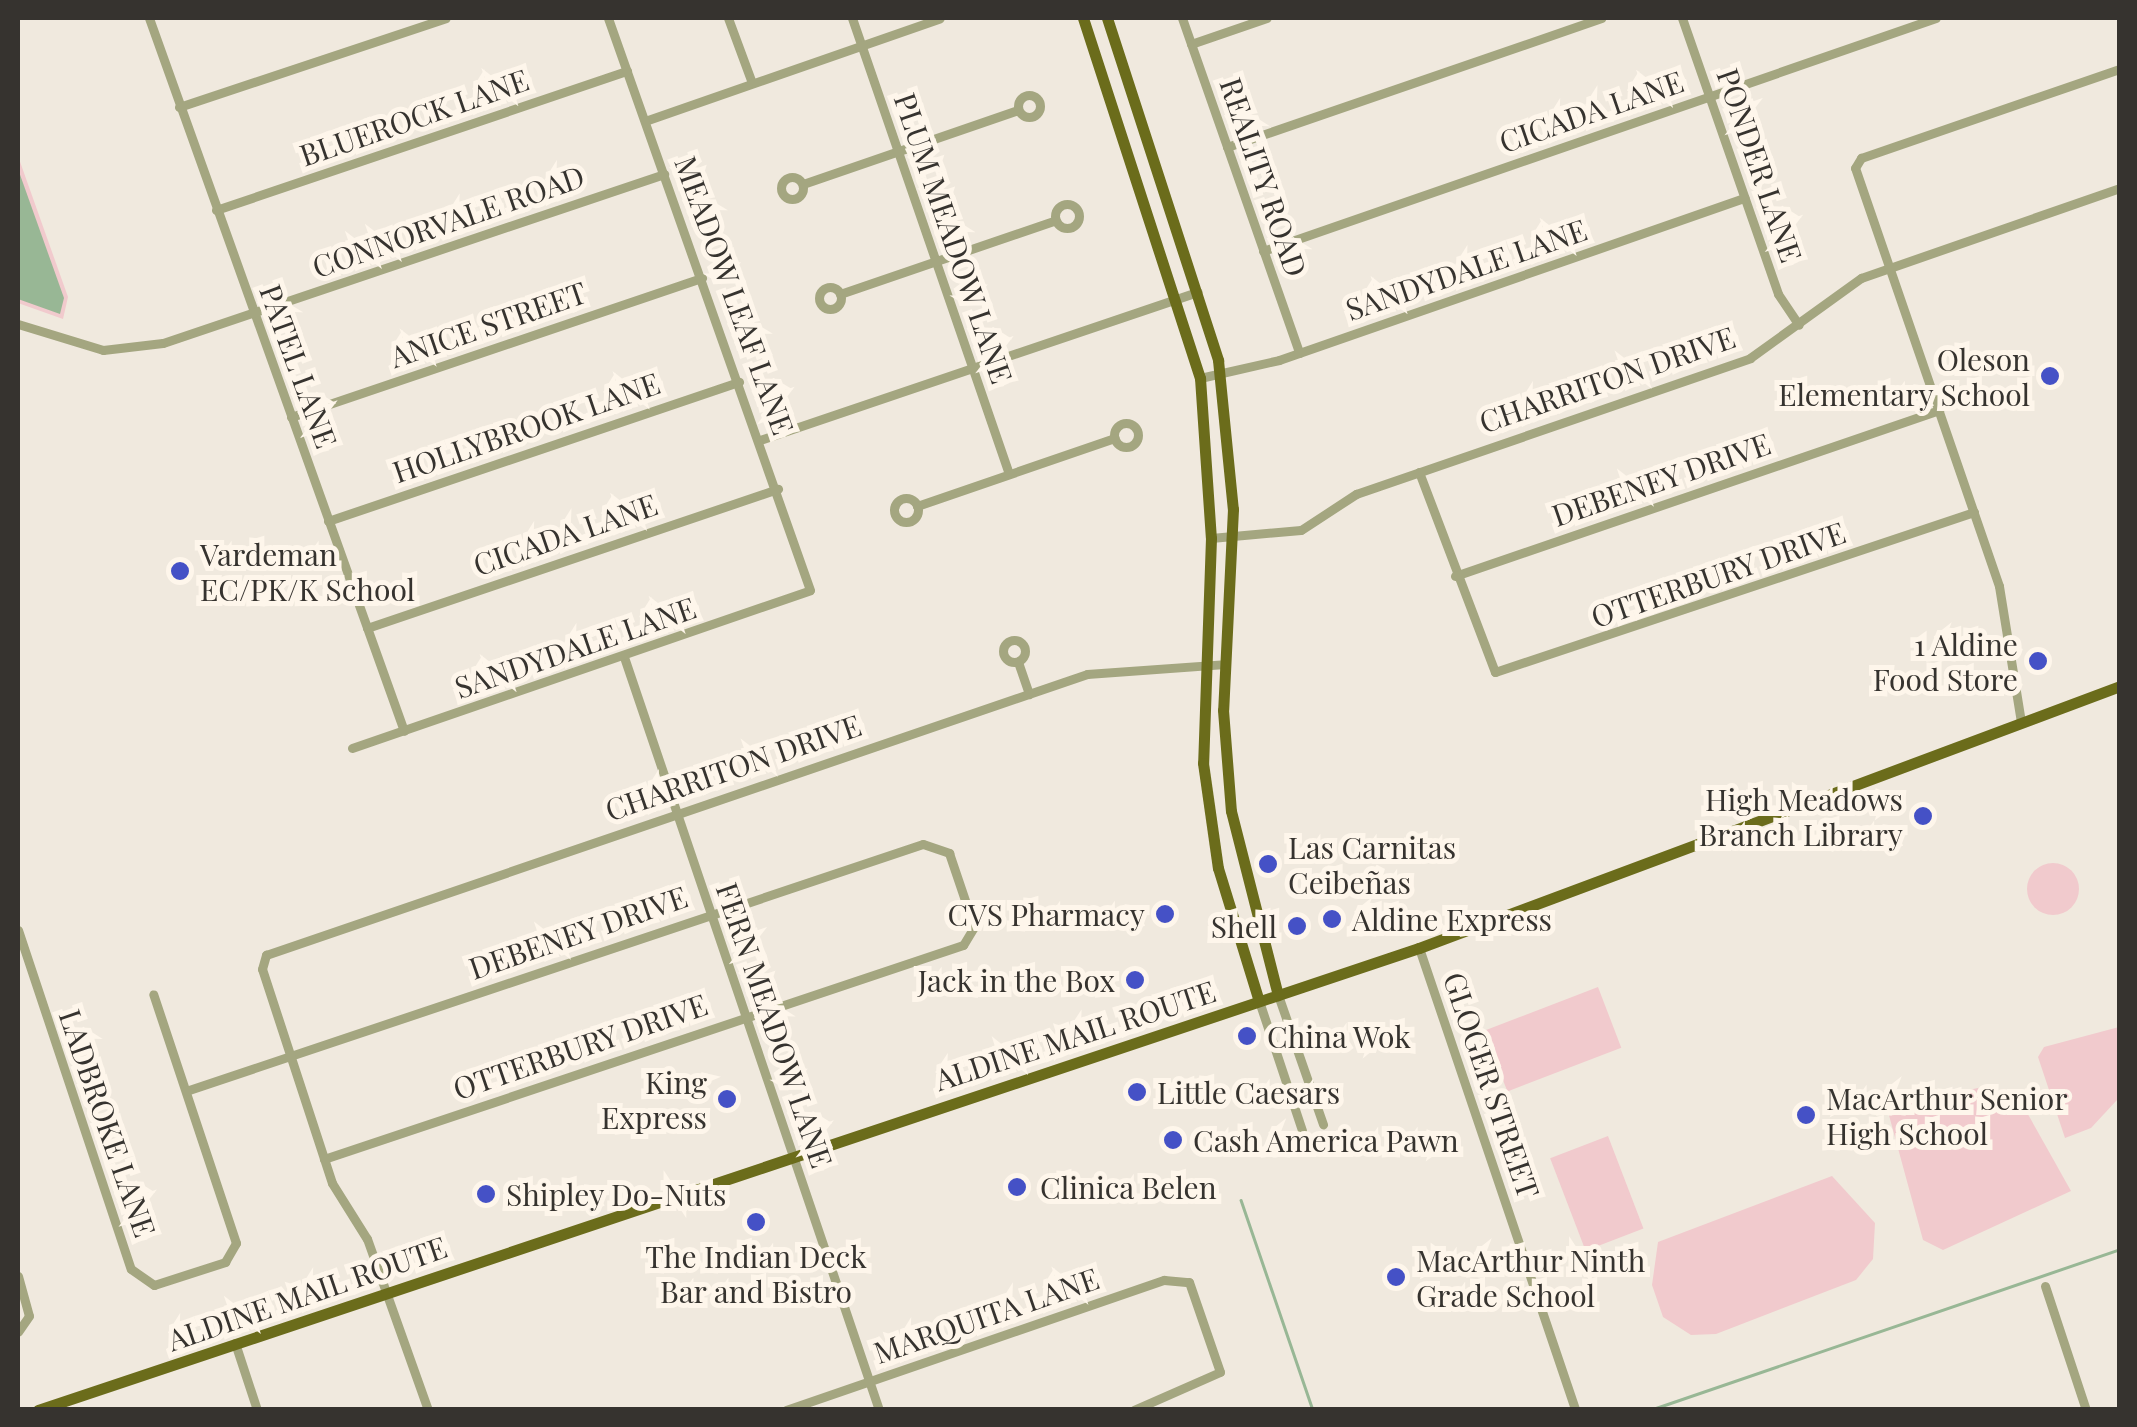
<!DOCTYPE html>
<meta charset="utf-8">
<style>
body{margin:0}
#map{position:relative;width:2137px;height:1427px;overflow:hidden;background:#f0e9de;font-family:"Playfair Display",serif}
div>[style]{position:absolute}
.green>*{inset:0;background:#f1cacd;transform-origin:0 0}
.round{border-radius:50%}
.water>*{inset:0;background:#98b795}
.stream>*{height:2.5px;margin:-1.25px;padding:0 1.25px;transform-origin:1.25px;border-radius:1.25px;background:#98b795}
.minor>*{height:9px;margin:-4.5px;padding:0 4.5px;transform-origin:4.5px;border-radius:4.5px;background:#a4a680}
.minor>.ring{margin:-4.5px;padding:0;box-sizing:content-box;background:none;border:9px solid #a4a680;border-radius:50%}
.major>*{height:11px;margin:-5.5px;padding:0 5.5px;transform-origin:5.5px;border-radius:5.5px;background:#6b6c1b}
.dots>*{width:28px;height:28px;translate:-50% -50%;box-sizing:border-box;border:5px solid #fef6eb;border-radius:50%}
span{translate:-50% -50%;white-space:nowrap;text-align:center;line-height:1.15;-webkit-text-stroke:10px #fef6eb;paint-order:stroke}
.street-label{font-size:30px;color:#36332f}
.poi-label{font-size:30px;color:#36332f}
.right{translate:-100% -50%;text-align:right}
.left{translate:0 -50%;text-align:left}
.frame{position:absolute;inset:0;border:20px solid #36332f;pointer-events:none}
</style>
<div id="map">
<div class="green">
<i style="clip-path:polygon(18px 156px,68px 297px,63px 319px,18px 303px)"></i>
<i class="round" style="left:2027px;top:863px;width:52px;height:52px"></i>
<i style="left:1598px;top:987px;width:65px;height:122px;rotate:69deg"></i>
<i style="clip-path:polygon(2119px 1027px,2117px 1100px,2091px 1128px,2065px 1138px,2038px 1057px,2044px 1047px)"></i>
<i style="clip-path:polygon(1987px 1086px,2020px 1100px,2071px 1191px,1943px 1250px,1923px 1240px,1887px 1108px)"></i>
<i style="left:1608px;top:1136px;width:99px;height:62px;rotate:69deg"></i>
<i style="clip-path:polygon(1832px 1176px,1875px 1223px,1873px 1259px,1856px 1280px,1716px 1334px,1691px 1335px,1663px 1317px,1652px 1285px,1658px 1242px)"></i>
</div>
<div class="water">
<i style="clip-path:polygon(18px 169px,64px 298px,60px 314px,18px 299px)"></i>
</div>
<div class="stream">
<i style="left:1241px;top:1200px;width:222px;rotate:71.1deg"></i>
<i style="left:1650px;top:1410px;width:497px;rotate:-18.9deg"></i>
</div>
<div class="minor">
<i style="left:149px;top:18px;width:757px;rotate:70.32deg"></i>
<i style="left:728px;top:18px;width:69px;rotate:69.7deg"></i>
<i style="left:852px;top:18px;width:482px;rotate:71deg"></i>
<i style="left:1182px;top:18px;width:355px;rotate:70.7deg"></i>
<i style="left:1682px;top:18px;width:292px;rotate:70.8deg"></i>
<i style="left:1778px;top:294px;width:37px;rotate:56deg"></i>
<i style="left:1191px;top:44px;width:80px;rotate:-18.9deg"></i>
<i class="ring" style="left:1018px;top:95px;width:13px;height:13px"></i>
<i style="left:179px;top:107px;width:281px;rotate:-18.4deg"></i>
<i style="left:645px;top:121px;width:312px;rotate:-19.2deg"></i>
<i style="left:1227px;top:147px;width:396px;rotate:-19deg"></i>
<i class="ring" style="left:781px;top:177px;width:13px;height:13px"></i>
<i style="left:803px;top:184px;width:227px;rotate:-19deg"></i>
<i class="ring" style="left:1055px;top:204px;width:15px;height:15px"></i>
<i style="left:216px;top:210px;width:434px;rotate:-18.7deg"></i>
<i style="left:1263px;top:251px;width:712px;rotate:-19.1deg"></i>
<i class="ring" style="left:819px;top:287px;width:13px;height:13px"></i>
<i style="left:840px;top:294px;width:228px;rotate:-18.9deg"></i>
<i style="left:18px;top:324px;width:89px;rotate:17deg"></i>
<i style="left:103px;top:350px;width:60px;rotate:-6.7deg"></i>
<i style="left:163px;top:343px;width:529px;rotate:-18.64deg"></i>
<i style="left:1200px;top:378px;width:81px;rotate:-12.8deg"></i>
<i style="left:1279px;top:360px;width:493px;rotate:-19.2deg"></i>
<i style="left:291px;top:417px;width:434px;rotate:-18.7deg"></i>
<i class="ring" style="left:1114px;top:423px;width:15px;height:15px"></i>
<i style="left:760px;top:440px;width:462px;rotate:-18.7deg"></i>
<i style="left:1419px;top:472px;width:214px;rotate:69.2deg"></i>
<i style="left:1495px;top:672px;width:505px;rotate:-18.47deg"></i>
<i class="ring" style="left:894px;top:498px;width:15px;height:15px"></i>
<i style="left:917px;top:506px;width:209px;rotate:-19deg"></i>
<i style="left:328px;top:521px;width:434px;rotate:-18.7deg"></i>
<i style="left:1211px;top:538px;width:90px;rotate:-5.1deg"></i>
<i style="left:1301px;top:530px;width:66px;rotate:-33.2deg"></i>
<i style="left:1356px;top:494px;width:417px;rotate:-19deg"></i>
<i style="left:1750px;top:358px;width:137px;rotate:-35.8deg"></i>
<i style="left:1861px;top:278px;width:274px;rotate:-19.2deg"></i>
<i style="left:1455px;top:576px;width:512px;rotate:-18.93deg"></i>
<i style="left:367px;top:628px;width:434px;rotate:-18.7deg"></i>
<i class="ring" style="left:1003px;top:640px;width:13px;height:13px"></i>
<i style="left:624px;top:657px;width:795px;rotate:71.29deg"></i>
<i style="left:1018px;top:662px;width:34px;rotate:71deg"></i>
<i style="left:2021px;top:722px;width:138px;rotate:-99.2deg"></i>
<i style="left:1999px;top:586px;width:442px;rotate:-109deg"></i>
<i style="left:1855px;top:168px;width:12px;rotate:-59deg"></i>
<i style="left:1861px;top:158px;width:274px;rotate:-19deg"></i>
<i style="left:352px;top:748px;width:484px;rotate:-19deg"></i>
<i style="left:810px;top:590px;width:607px;rotate:-109.45deg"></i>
<i style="left:18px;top:930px;width:357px;rotate:71.6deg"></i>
<i style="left:131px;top:1269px;width:28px;rotate:35deg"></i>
<i style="left:154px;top:1285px;width:75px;rotate:-17.9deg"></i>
<i style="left:225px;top:1262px;width:22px;rotate:-60deg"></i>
<i style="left:236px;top:1243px;width:262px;rotate:-108.4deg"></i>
<i style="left:1419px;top:948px;width:488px;rotate:71.3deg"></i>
<i style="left:1278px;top:995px;width:137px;rotate:70.8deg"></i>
<i style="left:1259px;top:1001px;width:136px;rotate:71.6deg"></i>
<i style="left:186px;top:1091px;width:777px;rotate:-18.53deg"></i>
<i style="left:923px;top:844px;width:28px;rotate:19deg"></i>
<i style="left:949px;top:853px;width:78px;rotate:71.3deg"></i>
<i style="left:974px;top:927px;width:21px;rotate:121deg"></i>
<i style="left:963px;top:945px;width:674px;rotate:161.48deg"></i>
<i style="left:18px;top:1276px;width:41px;rotate:74.6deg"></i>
<i style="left:29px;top:1316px;width:19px;rotate:125deg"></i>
<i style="left:2045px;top:1286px;width:131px;rotate:71.7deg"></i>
<i style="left:235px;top:1343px;width:71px;rotate:71.8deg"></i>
<i style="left:428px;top:1410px;width:182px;rotate:-109.6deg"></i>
<i style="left:367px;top:1239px;width:66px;rotate:-122deg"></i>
<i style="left:332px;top:1183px;width:225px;rotate:-108.1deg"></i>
<i style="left:262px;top:969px;width:15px;rotate:-74deg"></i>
<i style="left:266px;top:955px;width:868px;rotate:-18.89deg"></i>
<i style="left:1087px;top:674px;width:138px;rotate:-4.1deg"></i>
<i style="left:786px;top:1410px;width:400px;rotate:-19deg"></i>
<i style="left:1164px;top:1280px;width:25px;rotate:5deg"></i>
<i style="left:1189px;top:1282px;width:95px;rotate:71deg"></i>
<i style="left:1220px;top:1372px;width:94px;rotate:156.2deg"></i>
</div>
<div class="major">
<i style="left:1083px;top:18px;width:379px;rotate:72deg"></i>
<i style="left:1200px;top:378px;width:160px;rotate:86.1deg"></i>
<i style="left:1211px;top:538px;width:225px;rotate:92deg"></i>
<i style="left:1203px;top:763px;width:106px;rotate:81.9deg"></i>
<i style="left:1218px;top:868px;width:139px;rotate:72.9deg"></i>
<i style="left:1107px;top:18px;width:360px;rotate:72deg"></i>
<i style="left:1218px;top:360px;width:150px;rotate:84.3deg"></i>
<i style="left:1233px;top:509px;width:201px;rotate:92.8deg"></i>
<i style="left:1223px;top:710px;width:101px;rotate:85.5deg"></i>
<i style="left:1231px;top:811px;width:190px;rotate:75.7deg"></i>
<i style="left:38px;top:1410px;width:1456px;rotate:-18.5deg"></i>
<i style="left:1419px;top:948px;width:748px;rotate:-20.49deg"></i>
</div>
<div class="dots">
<i style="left:2050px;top:376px;background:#4551c6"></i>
<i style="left:180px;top:571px;background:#4551c6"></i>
<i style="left:2038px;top:661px;background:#4551c6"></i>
<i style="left:1923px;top:816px;background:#4551c6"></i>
<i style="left:1268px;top:864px;background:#4551c6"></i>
<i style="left:1165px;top:914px;background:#4551c6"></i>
<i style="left:1332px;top:919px;background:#4551c6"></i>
<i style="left:1297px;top:926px;background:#4551c6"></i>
<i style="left:1135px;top:980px;background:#4551c6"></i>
<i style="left:1247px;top:1036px;background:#4551c6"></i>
<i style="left:1137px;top:1092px;background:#4551c6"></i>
<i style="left:727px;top:1099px;background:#4551c6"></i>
<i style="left:1806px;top:1115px;background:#4551c6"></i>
<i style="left:1173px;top:1140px;background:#4551c6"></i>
<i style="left:1017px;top:1187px;background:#4551c6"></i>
<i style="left:486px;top:1194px;background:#4551c6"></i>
<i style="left:756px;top:1222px;background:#4551c6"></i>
<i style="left:1396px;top:1277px;background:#4551c6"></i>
</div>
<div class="street-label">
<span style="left:1591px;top:111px;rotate:-19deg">CICADA LANE</span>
<span style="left:414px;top:117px;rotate:-19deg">BLUEROCK LANE</span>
<span style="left:1760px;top:165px;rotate:71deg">PONDER LANE</span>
<span style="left:1264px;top:177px;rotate:71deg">REALITY ROAD</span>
<span style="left:448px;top:221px;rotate:-19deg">CONNORVALE ROAD</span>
<span style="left:954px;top:238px;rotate:71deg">PLUM MEADOW LANE</span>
<span style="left:1466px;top:269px;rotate:-19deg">SANDYDALE LANE</span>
<span style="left:735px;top:295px;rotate:70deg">MEADOW LEAF LANE</span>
<span style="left:488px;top:324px;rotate:-19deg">ANICE STREET</span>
<span style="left:299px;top:366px;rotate:70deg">PATEL LANE</span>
<span style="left:1607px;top:379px;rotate:-19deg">CHARRITON DRIVE</span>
<span style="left:526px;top:427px;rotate:-19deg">HOLLYBROOK LANE</span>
<span style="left:1661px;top:479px;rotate:-19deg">DEBENEY DRIVE</span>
<span style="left:565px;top:534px;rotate:-19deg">CICADA LANE</span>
<span style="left:1718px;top:574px;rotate:-19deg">OTTERBURY DRIVE</span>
<span style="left:575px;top:647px;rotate:-19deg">SANDYDALE LANE</span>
<span style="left:733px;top:767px;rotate:-19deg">CHARRITON DRIVE</span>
<span style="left:578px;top:932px;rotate:-19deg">DEBENEY DRIVE</span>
<span style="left:775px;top:1025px;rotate:71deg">FERN MEADOW LANE</span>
<span style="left:1075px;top:1035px;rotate:-18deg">ALDINE MAIL ROUTE</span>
<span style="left:580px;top:1046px;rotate:-19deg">OTTERBURY DRIVE</span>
<span style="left:1492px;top:1085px;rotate:71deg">GLOGER STREET</span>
<span style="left:108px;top:1123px;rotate:71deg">LADBROKE LANE</span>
<span style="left:307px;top:1293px;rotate:-19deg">ALDINE MAIL ROUTE</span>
<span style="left:986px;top:1315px;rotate:-19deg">MARQUITA LANE</span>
</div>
<div class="poi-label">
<span class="right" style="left:2030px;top:376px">Oleson<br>Elementary School</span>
<span class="left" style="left:200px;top:571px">Vardeman<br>EC/PK/K School</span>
<span class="right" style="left:2018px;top:661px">1 Aldine<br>Food Store</span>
<span class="right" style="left:1903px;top:816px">High Meadows<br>Branch Library</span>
<span class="left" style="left:1288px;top:864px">Las Carnitas<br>Ceibeñas</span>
<span class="right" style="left:1145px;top:914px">CVS Pharmacy</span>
<span class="left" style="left:1352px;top:919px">Aldine Express</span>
<span class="right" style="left:1277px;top:926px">Shell</span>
<span class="right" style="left:1115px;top:980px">Jack in the Box</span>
<span class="left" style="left:1267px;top:1036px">China Wok</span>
<span class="right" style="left:707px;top:1099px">King<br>Express</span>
<span class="left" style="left:1157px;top:1092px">Little Caesars</span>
<span class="left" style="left:1826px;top:1115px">MacArthur Senior<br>High School</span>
<span class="left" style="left:1193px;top:1140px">Cash America Pawn</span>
<span class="left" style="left:1040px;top:1187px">Clinica Belen</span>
<span class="left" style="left:506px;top:1194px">Shipley Do-Nuts</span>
<span style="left:756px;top:1273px">The Indian Deck<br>Bar and Bistro</span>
<span class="left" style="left:1416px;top:1277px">MacArthur Ninth<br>Grade School</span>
</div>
<div class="frame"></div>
</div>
